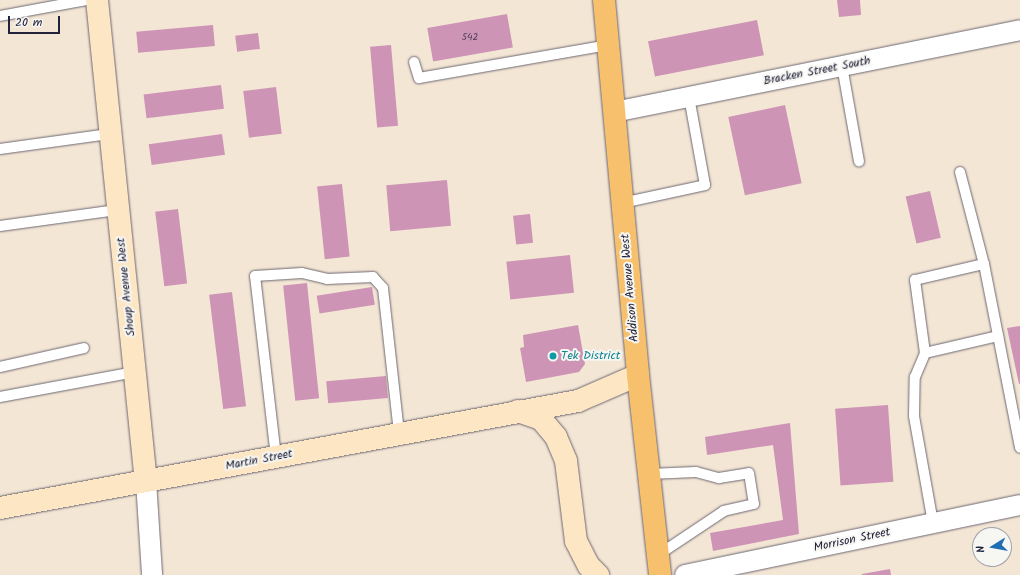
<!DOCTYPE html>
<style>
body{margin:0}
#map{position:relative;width:1020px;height:575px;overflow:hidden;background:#f4e6d5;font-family:Kalam,sans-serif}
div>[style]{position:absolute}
.building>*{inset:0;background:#cd94b6;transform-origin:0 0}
.roads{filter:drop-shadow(0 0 1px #6c6771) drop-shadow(0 0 1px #6c6771)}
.lane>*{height:10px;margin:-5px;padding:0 5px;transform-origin:5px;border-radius:5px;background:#fff}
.street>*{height:20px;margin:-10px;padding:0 10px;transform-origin:10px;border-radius:10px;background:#fff}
.secondary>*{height:22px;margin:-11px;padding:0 11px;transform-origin:11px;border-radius:11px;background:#fce6c4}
.primary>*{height:22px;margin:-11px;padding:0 11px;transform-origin:11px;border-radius:11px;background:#f7c06c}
.dots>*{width:11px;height:11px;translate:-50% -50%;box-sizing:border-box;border:2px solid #f6f6f2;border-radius:50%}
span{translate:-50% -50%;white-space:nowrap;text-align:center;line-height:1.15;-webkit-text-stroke:4px #f6f6f2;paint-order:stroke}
.number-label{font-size:10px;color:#4d3e5a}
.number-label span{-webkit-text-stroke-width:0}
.street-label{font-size:12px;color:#22223b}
.culture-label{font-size:12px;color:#0d838f}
.left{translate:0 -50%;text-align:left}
.north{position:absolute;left:972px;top:527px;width:40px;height:40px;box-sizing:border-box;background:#f6f6f2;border:1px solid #a1a1a9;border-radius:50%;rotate:259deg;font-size:11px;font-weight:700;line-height:16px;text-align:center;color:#22223b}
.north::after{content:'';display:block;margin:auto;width:14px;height:18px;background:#1f6fb2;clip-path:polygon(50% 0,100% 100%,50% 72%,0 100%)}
.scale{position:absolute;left:8px;top:16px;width:52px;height:18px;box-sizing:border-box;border:2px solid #22223b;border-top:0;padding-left:5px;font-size:12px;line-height:14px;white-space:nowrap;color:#22223b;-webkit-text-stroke:3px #f6f6f2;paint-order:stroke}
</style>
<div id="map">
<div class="building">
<i style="clip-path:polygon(837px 0,860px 0,861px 15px,839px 17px)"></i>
<i style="left:507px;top:14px;width:34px;height:81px;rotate:80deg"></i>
<i style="left:757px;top:20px;width:36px;height:111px;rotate:79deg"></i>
<i style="left:213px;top:25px;width:21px;height:77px;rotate:85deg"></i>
<i style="left:258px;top:33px;width:16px;height:23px;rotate:83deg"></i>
<i style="left:391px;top:45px;width:81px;height:21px;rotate:85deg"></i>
<i style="left:221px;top:85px;width:24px;height:78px;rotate:83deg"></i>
<i style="left:276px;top:87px;width:47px;height:33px;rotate:83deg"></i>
<i style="left:785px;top:105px;width:80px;height:58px;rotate:78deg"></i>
<i style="left:222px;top:134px;width:21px;height:74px;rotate:82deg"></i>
<i style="left:447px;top:180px;width:46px;height:61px;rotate:85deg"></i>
<i style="left:342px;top:184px;width:73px;height:25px;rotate:84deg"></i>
<i style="left:930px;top:191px;width:48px;height:25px;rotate:77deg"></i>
<i style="left:178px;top:209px;width:75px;height:23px;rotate:83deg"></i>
<i style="left:530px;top:214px;width:29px;height:17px;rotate:84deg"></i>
<i style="left:570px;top:255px;width:38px;height:64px;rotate:84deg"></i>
<i style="left:307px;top:283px;width:116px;height:24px;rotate:84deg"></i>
<i style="left:372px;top:287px;width:18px;height:56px;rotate:81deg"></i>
<i style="left:232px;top:292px;width:115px;height:23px;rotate:83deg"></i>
<i style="clip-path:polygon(578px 325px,585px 364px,579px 372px,526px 382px,520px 348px,524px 347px,523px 335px)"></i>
<i style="clip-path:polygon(1020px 326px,1020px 384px,1019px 384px,1007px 328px)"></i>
<i style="left:386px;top:376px;width:22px;height:60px;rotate:85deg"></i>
<i style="left:888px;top:405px;width:77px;height:53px;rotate:86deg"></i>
<i style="clip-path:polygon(790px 423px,799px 534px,713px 551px,710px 533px,783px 520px,773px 445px,707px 455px,705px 437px)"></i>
<i style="clip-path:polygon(890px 569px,891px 575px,862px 575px,862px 574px)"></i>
</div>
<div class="roads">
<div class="lane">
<i style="left:0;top:16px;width:87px;rotate:-10.5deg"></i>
<i style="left:414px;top:62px;width:17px;rotate:73deg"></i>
<i style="left:419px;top:78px;width:193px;rotate:-9.9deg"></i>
<i style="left:842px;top:66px;width:97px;rotate:79.9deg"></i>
<i style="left:0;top:149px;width:110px;rotate:-7.8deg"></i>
<i style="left:960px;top:172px;width:95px;rotate:75.4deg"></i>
<i style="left:984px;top:264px;width:187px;rotate:78.9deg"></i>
<i style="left:622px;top:203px;width:85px;rotate:-12.2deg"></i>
<i style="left:705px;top:185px;width:89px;rotate:-100.3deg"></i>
<i style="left:0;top:226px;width:118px;rotate:-7.8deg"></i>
<i style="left:925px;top:353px;width:74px;rotate:-97.8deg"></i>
<i style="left:915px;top:280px;width:71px;rotate:-13.1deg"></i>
<i style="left:0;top:367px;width:86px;rotate:-12.7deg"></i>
<i style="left:0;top:397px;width:137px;rotate:-10.5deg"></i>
<i style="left:276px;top:457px;width:182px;rotate:-96.6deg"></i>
<i style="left:255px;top:276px;width:47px;rotate:-3.7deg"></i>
<i style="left:302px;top:273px;width:26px;rotate:13deg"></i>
<i style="left:327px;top:279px;width:46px;rotate:-2.5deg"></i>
<i style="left:373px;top:277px;width:15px;rotate:48deg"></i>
<i style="left:383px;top:288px;width:147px;rotate:83.7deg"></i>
<i style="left:649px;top:474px;width:47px;rotate:-2.4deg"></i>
<i style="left:696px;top:472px;width:24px;rotate:15deg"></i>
<i style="left:719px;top:478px;width:30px;rotate:-9deg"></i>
<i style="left:749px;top:473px;width:31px;rotate:81deg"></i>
<i style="left:754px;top:504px;width:31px;rotate:167deg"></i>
<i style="left:724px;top:511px;width:79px;rotate:146.3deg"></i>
<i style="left:933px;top:523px;width:109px;rotate:-100.1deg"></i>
<i style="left:914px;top:416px;width:39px;rotate:-89deg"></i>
<i style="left:915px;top:377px;width:26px;rotate:-67deg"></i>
<i style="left:925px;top:353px;width:75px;rotate:-13.1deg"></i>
</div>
<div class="street">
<i style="left:614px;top:112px;width:414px;rotate:-11.4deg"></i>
<i style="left:146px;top:481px;width:94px;rotate:86.3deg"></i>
<i style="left:685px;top:575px;width:342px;rotate:-11.8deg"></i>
</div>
<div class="secondary">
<i style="left:97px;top:0;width:483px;rotate:84.2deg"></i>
<i style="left:518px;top:411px;width:24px;rotate:19deg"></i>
<i style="left:541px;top:419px;width:23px;rotate:50deg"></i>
<i style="left:556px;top:437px;width:26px;rotate:67deg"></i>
<i style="left:566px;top:461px;width:81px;rotate:82.9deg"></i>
<i style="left:576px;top:541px;width:28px;rotate:63deg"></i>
<i style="left:589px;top:566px;width:13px;rotate:45deg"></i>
<i style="left:0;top:508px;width:588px;rotate:-10.49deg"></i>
<i style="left:578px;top:401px;width:65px;rotate:-23.4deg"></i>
</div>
<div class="primary">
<i style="left:604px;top:0;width:377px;rotate:84.8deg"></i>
<i style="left:638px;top:375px;width:201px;rotate:83.7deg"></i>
</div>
</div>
<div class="dots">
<i style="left:553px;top:356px;background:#0f9aa8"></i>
</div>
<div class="number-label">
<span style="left:470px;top:38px">542</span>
</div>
<div class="street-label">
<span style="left:817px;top:71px;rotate:-11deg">Bracken Street South</span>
<span style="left:126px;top:287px;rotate:-96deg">Shoup Avenue West</span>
<span style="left:630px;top:288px;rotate:-95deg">Addison Avenue West</span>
<span style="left:259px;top:460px;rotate:-11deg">Martin Street</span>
<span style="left:852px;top:540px;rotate:-12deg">Morrison Street</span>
</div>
<div class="culture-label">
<span class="left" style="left:561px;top:356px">Tek District</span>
</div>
<div class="north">N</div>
<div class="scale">20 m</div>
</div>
